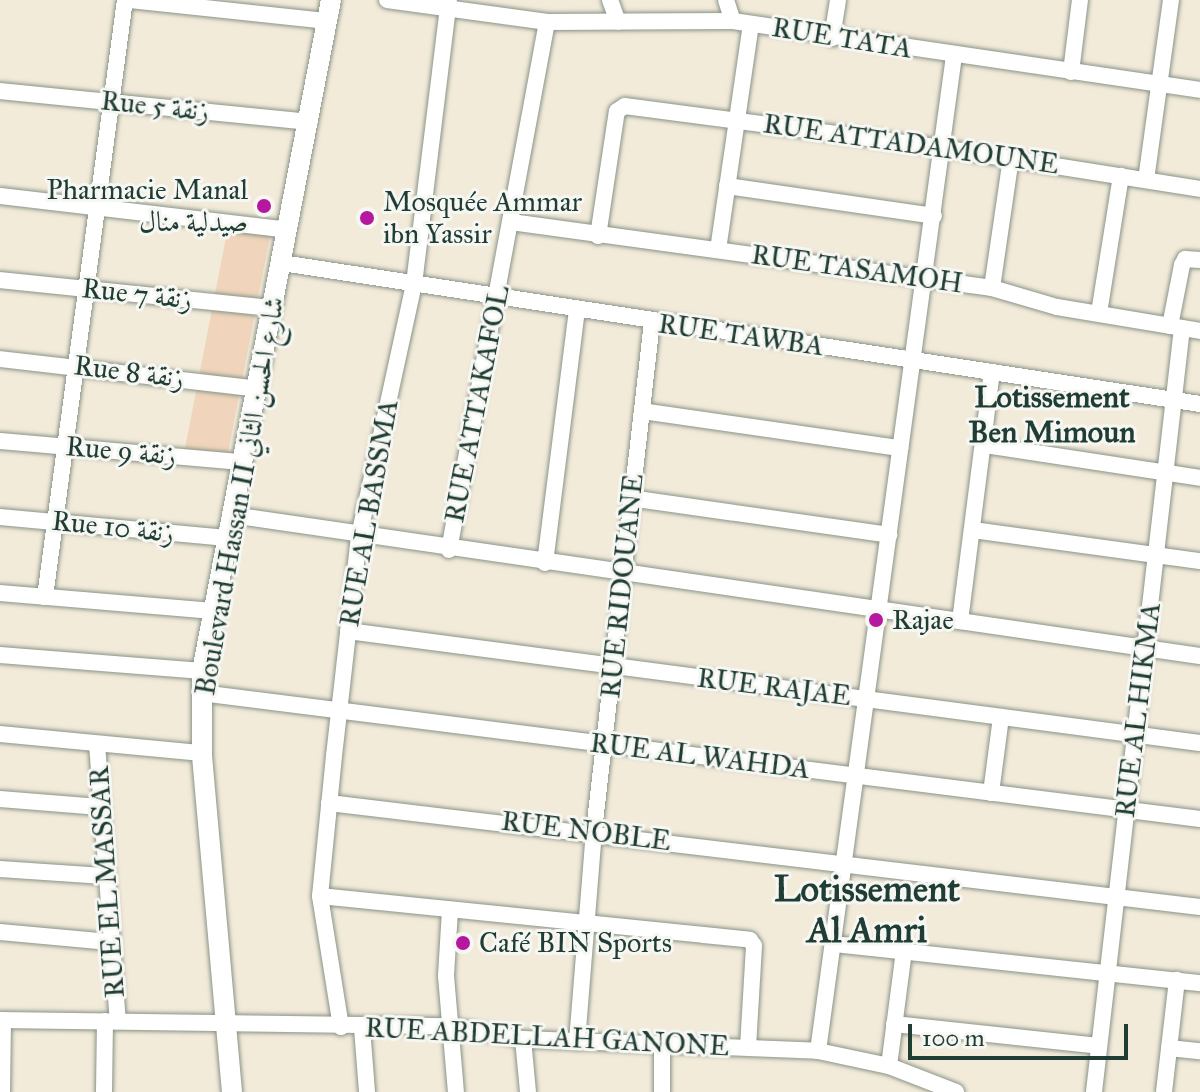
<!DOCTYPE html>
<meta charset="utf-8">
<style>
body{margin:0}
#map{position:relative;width:1200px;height:1092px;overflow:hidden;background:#f3ebda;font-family:"IM FELL Great Primer",Amiri,serif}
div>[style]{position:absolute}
.built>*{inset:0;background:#f0d5bc;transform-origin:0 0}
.roads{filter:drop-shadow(0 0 2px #899487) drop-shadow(0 0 2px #899487)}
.minor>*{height:16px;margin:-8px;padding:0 8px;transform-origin:8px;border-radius:8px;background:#fff}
.major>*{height:20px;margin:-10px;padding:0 10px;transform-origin:10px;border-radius:10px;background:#fff}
.dots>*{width:22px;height:22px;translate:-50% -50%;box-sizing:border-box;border:4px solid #f6f6f2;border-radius:50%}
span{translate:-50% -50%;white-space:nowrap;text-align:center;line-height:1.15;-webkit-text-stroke:6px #f6f6f2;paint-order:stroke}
.street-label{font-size:28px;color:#1f3d34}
.poi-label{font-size:28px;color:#1f3d34}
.right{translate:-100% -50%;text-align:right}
.left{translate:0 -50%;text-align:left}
.neighbourhood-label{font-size:30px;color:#1f3d34;font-weight:700}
.district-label{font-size:36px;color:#1f3d34;font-weight:700}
.scale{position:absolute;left:908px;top:1024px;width:220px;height:36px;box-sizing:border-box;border:4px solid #1f3d34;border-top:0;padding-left:10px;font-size:24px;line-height:28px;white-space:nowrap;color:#1f3d34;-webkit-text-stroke:6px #f6f6f2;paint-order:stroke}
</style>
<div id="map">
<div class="built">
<i style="left:228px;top:227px;width:43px;height:230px;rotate:11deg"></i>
</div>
<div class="roads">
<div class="minor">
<i style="left:130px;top:0;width:199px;rotate:6.1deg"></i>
<i style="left:387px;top:0;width:162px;rotate:7.8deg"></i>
<i style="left:547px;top:22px;width:186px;rotate:-0.3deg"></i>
<i style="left:733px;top:21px;width:472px;rotate:8.4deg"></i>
<i style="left:610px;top:0;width:23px;rotate:70deg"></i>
<i style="left:726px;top:0;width:22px;rotate:72deg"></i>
<i style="left:832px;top:38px;width:38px;rotate:-81deg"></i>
<i style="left:1071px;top:72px;width:73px;rotate:-82.9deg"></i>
<i style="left:0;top:91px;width:311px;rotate:5.7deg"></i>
<i style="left:1146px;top:180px;width:182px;rotate:-82.1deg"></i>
<i style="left:727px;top:186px;width:209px;rotate:8.2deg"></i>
<i style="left:0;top:196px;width:290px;rotate:6.7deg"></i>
<i style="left:511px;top:222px;width:486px;rotate:7.8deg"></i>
<i style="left:992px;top:288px;width:68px;rotate:16.3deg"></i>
<i style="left:1057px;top:307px;width:145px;rotate:9.5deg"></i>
<i style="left:598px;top:236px;width:126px;rotate:-81.4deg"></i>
<i style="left:617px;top:111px;width:9px;rotate:-32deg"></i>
<i style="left:625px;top:106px;width:320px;rotate:7.5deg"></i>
<i style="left:942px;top:148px;width:261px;rotate:9deg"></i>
<i style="left:718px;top:250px;width:228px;rotate:-81.7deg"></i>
<i style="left:282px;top:263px;width:929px;rotate:8.73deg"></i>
<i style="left:0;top:280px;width:274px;rotate:5.9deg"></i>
<i style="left:992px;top:288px;width:131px;rotate:-81.7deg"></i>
<i style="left:1099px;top:313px;width:139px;rotate:-80.9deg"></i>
<i style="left:1170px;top:326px;width:62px;rotate:-78.9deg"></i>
<i style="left:1182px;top:265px;width:7px;rotate:-63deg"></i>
<i style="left:1185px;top:259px;width:15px;rotate:4deg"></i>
<i style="left:0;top:359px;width:260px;rotate:6.6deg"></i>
<i style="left:642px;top:411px;width:261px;rotate:8.2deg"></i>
<i style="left:0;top:441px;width:243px;rotate:5deg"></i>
<i style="left:985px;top:445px;width:218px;rotate:8.7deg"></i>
<i style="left:630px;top:498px;width:262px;rotate:8.1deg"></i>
<i style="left:232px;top:515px;width:978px;rotate:8.29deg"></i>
<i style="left:0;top:517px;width:228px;rotate:5.3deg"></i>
<i style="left:973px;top:530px;width:229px;rotate:7.8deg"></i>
<i style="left:449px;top:550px;width:537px;rotate:-79.49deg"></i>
<i style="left:545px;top:563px;width:255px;rotate:-82.8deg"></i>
<i style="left:0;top:593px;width:214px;rotate:4.8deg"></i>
<i style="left:45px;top:597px;width:602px;rotate:-82.37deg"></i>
<i style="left:960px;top:621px;width:251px;rotate:-82.7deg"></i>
<i style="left:348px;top:631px;width:859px;rotate:7.49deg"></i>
<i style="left:0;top:655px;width:203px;rotate:4.5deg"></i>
<i style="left:201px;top:693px;width:1007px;rotate:7.19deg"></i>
<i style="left:0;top:734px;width:203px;rotate:5.4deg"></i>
<i style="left:97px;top:744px;width:278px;rotate:85.7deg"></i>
<i style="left:991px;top:793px;width:77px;rotate:-82.5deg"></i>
<i style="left:0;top:799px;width:100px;rotate:4.6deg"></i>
<i style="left:329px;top:803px;width:877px;rotate:6.81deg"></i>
<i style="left:0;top:869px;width:104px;rotate:3.9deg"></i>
<i style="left:320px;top:896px;width:432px;rotate:5.8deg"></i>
<i style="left:750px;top:940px;width:7px;rotate:56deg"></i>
<i style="left:754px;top:946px;width:101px;rotate:93.4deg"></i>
<i style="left:450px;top:910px;width:66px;rotate:93.5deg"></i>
<i style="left:446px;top:976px;width:116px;rotate:85.1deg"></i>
<i style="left:0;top:932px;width:110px;rotate:5.2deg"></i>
<i style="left:833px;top:944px;width:369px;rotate:6.1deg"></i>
<i style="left:0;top:1020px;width:449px;rotate:0.8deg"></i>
<i style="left:449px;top:1026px;width:75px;rotate:10deg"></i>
<i style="left:523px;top:1039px;width:295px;rotate:2.3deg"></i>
<i style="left:818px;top:1051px;width:73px;rotate:11.9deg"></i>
<i style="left:889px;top:1066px;width:72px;rotate:21.2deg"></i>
<i style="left:894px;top:1024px;width:206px;rotate:6.1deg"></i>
<i style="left:341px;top:1027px;width:133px;rotate:-99.1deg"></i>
<i style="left:320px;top:896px;width:141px;rotate:-84.3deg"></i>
<i style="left:334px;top:756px;width:221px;rotate:-83.5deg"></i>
<i style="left:359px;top:536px;width:258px;rotate:-77.7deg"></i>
<i style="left:414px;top:284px;width:286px;rotate:-83deg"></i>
<i style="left:362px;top:1028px;width:64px;rotate:85.5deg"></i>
<i style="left:523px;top:1039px;width:53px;rotate:84.6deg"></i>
<i style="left:577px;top:1042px;width:212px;rotate:-85.4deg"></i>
<i style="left:594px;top:831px;width:512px;rotate:-83.5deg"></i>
<i style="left:1169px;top:1048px;width:31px;rotate:6deg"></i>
<i style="left:818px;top:1051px;width:1004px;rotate:-82.22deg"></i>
<i style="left:889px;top:1066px;width:116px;rotate:-82.6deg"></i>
<i style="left:2px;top:1092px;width:72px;rotate:-89.2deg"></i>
<i style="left:104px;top:1092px;width:71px;rotate:-89.2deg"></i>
<i style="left:662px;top:1092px;width:49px;rotate:-90deg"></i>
<i style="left:1094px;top:1092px;width:769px;rotate:-83.43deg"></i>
<i style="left:1164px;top:1092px;width:113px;rotate:-83.4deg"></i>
</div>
<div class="major">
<i style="left:232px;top:1092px;width:340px;rotate:-95.1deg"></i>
<i style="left:202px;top:753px;width:82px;rotate:-90deg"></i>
<i style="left:202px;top:671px;width:683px;rotate:-79.12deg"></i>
</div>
</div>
<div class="dots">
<i style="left:264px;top:206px;background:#b5179e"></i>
<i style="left:367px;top:218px;background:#b5179e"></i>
<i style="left:876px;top:620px;background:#b5179e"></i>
<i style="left:463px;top:943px;background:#b5179e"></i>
</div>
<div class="street-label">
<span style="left:842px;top:38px;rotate:9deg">RUE TATA</span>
<span style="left:155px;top:106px;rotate:6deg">Rue 5 زنقة</span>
<span style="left:911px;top:144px;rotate:8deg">RUE ATTADAMOUNE</span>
<span style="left:857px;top:269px;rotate:8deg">RUE TASAMOH</span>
<span style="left:137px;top:294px;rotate:6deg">Rue 7 زنقة</span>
<span style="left:741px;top:335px;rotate:8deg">RUE TAWBA</span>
<span style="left:129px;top:372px;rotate:7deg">Rue 8 زنقة</span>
<span style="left:477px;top:404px;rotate:-79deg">RUE ATTAKAFOL</span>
<span style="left:121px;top:451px;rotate:5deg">Rue 9 زنقة</span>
<span style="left:240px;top:496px;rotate:-80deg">Boulevard Hassan II شارع الحسن الثاني</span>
<span style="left:369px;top:513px;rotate:-80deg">RUE AL BASSMA</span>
<span style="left:113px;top:527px;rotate:6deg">Rue 10 زنقة</span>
<span style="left:622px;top:586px;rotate:-84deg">RUE RIDOUANE</span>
<span style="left:774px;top:687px;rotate:7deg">RUE RAJAE</span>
<span style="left:1138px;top:710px;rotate:-83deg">RUE AL HIKMA</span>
<span style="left:700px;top:756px;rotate:7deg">RUE AL WAHDA</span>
<span style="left:586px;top:831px;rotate:7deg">RUE NOBLE</span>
<span style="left:107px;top:882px;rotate:-94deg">RUE EL MASSAR</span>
<span style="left:547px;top:1037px;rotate:3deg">RUE ABDELLAH GANONE</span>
</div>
<div class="poi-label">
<span class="right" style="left:248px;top:206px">Pharmacie Manal<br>صيدلية منال</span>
<span class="left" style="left:383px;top:218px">Mosquée Ammar<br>ibn Yassir</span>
<span class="left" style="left:892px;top:620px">Rajae</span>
<span class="left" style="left:479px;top:943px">Café BIN Sports</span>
</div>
<div class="neighbourhood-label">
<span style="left:1052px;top:414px">Lotissement<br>Ben Mimoun</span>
</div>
<div class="district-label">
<span style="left:867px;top:910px">Lotissement<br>Al Amri</span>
</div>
<div class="scale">100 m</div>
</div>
